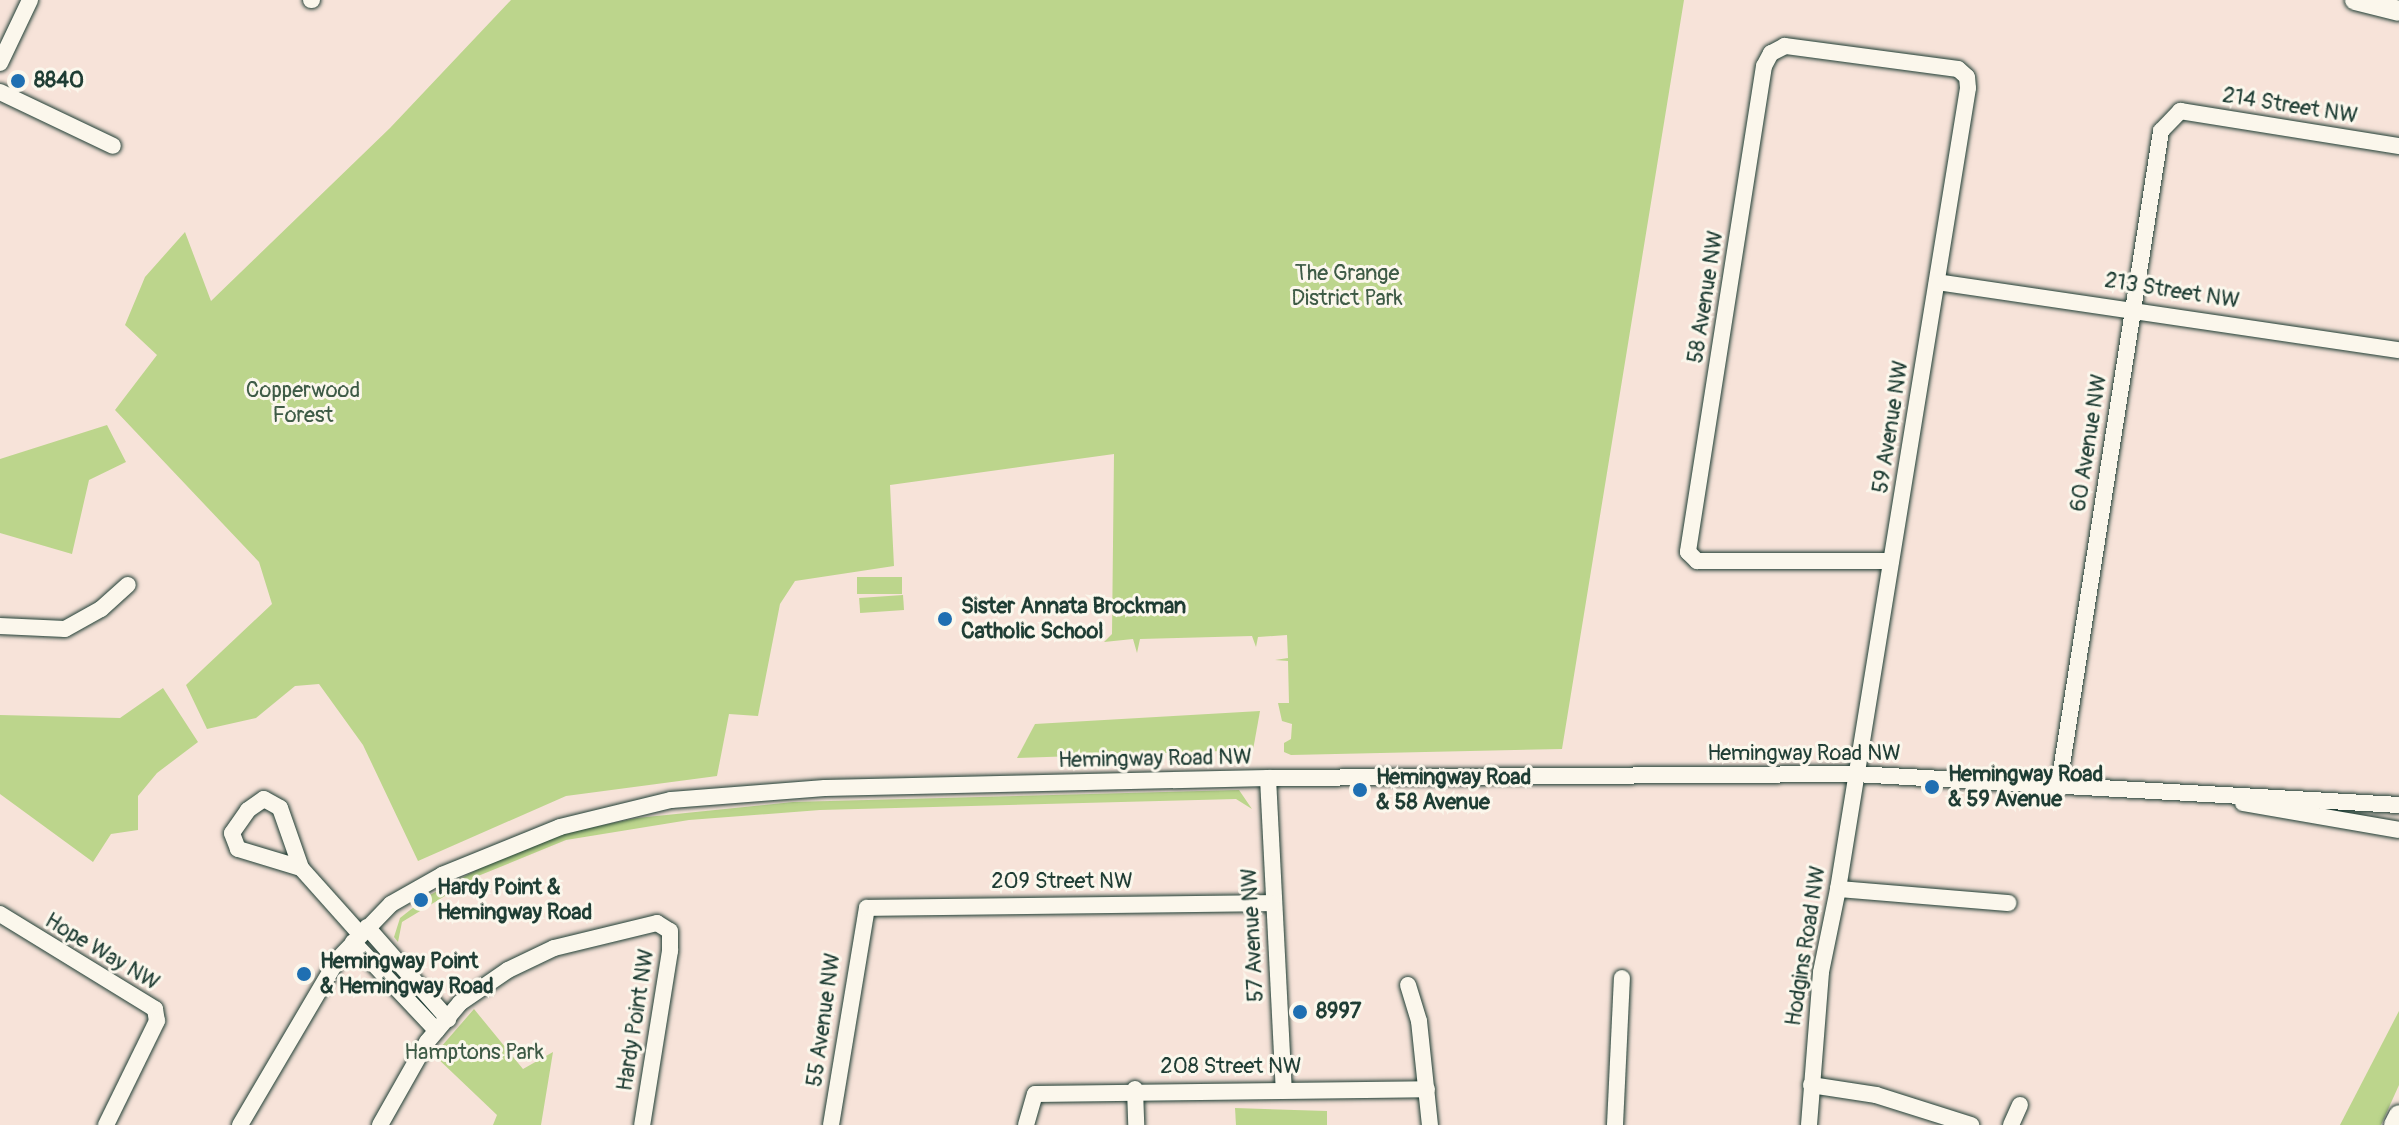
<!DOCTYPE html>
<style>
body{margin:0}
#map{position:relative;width:2399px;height:1125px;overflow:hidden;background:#f7e3d9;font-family:Pangolin,sans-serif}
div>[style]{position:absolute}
.green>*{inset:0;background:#bcd58c;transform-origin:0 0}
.roads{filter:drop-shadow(0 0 2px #1f3d34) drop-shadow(0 0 2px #1f3d34)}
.minor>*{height:16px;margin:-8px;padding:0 8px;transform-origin:8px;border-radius:8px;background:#fbf7ec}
.major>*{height:20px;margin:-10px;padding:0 10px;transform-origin:10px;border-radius:10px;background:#fbf7ec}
.dots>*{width:22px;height:22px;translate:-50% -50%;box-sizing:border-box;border:4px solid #fbf7ec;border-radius:50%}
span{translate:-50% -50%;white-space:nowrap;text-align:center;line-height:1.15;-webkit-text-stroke:6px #fbf7ec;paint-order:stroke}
.poi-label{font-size:22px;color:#1f3d34;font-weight:700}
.left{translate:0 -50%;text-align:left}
.street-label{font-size:22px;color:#1f3d34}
.park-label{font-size:22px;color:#3e5b46}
</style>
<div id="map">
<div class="green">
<i style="clip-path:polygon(511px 0,1684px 0,1562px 749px,1291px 755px,1284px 752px,1284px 743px,1291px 739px,1292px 724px,1282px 721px,1278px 703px,1289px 703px,1288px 661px,1275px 660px,1288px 658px,1287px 635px,1258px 637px,1256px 647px,1252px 636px,1140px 639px,1137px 653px,1133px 639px,1104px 642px,1112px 634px,1114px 454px,890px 485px,894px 566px,795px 581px,780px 604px,758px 716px,729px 714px,717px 776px,566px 796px,418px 861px,363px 745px,319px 684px,295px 686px,256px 718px,207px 729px,186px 685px,272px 604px,259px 562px,115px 410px,157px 355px,125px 325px,145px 277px,185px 232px,211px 301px,390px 128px)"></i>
<i style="clip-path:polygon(107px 425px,126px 462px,89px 480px,72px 554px,0 533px,0 459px)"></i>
<i style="left:902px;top:577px;width:17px;height:45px;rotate:90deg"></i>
<i style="left:903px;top:595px;width:15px;height:44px;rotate:86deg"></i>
<i style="clip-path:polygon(163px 688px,198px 742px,157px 773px,138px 796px,138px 830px,111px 834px,93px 862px,0 794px,0 715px,120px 718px)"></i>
<i style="clip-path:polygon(1260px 711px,1253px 750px,1017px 758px,1035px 724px)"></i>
<i style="clip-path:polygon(1239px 790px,1252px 809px,1236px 799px,820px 810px,689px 820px,566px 840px,478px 876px,402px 922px,398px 942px,394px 937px,400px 918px,428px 896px,486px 865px,565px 833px,637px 818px,793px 802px)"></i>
<i style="clip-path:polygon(474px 1009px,523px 1069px,553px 1052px,541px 1125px,493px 1125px,497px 1115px,434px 1055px)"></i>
<i style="clip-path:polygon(2399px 1011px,2399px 1085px,2381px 1125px,2340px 1125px)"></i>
<i style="clip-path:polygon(1235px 1108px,1327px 1111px,1327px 1125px,1236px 1125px)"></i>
</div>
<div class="roads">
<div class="minor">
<i style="left:311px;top:0;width:1px"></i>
<i style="left:0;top:63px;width:70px;rotate:-64.5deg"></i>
<i style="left:0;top:92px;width:125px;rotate:25.5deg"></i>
<i style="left:1937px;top:282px;width:467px;rotate:8.4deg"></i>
<i style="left:0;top:626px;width:65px;rotate:2.6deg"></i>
<i style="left:65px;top:629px;width:41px;rotate:-29.1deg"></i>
<i style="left:101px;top:609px;width:36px;rotate:-42deg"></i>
<i style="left:1268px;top:778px;width:311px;rotate:87.1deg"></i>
<i style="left:2059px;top:784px;width:661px;rotate:-81.12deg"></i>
<i style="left:2161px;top:131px;width:28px;rotate:-46deg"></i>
<i style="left:2180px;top:111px;width:222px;rotate:9.1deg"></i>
<i style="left:2243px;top:803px;width:158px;rotate:9.8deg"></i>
<i style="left:301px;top:868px;width:66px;rotate:-163.2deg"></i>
<i style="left:238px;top:849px;width:17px;rotate:-111deg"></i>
<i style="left:232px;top:833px;width:28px;rotate:-55deg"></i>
<i style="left:248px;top:810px;width:19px;rotate:-35deg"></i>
<i style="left:264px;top:799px;width:18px;rotate:29deg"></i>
<i style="left:280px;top:808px;width:64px;rotate:70.7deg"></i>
<i style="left:301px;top:868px;width:89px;rotate:48.2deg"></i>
<i style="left:1838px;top:889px;width:171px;rotate:4.7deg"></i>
<i style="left:0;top:914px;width:182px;rotate:31.5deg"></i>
<i style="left:155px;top:1009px;width:12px;rotate:81deg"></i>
<i style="left:157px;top:1021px;width:116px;rotate:116.1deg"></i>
<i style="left:367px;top:927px;width:123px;rotate:48.6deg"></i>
<i style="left:353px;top:942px;width:122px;rotate:46.7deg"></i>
<i style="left:1408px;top:985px;width:38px;rotate:73deg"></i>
<i style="left:1419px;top:1021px;width:105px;rotate:84deg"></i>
<i style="left:1811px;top:1085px;width:66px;rotate:8.7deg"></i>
<i style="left:1876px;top:1095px;width:100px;rotate:17.5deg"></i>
<i style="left:1135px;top:1089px;width:36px;rotate:88deg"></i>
<i style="left:240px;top:1125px;width:191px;rotate:-59.5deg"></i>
<i style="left:337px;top:960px;width:78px;rotate:-46deg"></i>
<i style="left:391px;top:904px;width:59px;rotate:-29.6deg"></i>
<i style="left:442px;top:875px;width:127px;rotate:-22.1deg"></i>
<i style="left:560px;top:827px;width:114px;rotate:-13.7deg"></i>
<i style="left:671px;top:800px;width:154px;rotate:-4.5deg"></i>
<i style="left:825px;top:788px;width:443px;rotate:-1.3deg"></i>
<i style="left:1268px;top:778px;width:587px;rotate:-0.39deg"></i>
<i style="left:1855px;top:774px;width:545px;rotate:3.26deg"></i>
<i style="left:380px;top:1125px;width:95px;rotate:-60.5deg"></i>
<i style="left:427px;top:1042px;width:51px;rotate:-49.8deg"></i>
<i style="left:460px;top:1003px;width:58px;rotate:-34.5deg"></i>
<i style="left:508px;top:970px;width:51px;rotate:-25.6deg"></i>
<i style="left:554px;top:948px;width:106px;rotate:-13.6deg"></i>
<i style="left:657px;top:923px;width:15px;rotate:32deg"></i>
<i style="left:670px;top:931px;width:20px;rotate:90deg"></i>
<i style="left:670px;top:951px;width:176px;rotate:99.1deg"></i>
<i style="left:831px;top:1125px;width:220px;rotate:-80.6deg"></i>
<i style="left:867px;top:908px;width:405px;rotate:-0.7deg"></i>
<i style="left:1026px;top:1125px;width:32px;rotate:-74deg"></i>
<i style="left:1035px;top:1094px;width:392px;rotate:-0.7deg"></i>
<i style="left:1615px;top:1125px;width:147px;rotate:-87.3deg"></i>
<i style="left:1809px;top:1125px;width:153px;rotate:-85.5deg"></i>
<i style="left:1821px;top:972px;width:85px;rotate:-78.4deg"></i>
<i style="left:1838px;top:889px;width:811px;rotate:-80.78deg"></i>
<i style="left:1968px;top:88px;width:11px;rotate:-95deg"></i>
<i style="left:1967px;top:77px;width:12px;rotate:-138deg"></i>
<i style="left:1958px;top:69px;width:175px;rotate:-172.4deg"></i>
<i style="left:1785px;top:46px;width:16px;rotate:153deg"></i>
<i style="left:1771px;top:53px;width:15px;rotate:118deg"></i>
<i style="left:1764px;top:66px;width:492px;rotate:98.9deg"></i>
<i style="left:1688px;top:552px;width:13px;rotate:45deg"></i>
<i style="left:1697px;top:561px;width:194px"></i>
<i style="left:2011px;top:1125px;width:22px;rotate:-66deg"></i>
</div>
<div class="major">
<i style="left:2355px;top:0;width:45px;rotate:14deg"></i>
<i style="left:2394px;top:1125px;width:11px;rotate:-63deg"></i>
</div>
</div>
<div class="dots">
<i style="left:18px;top:81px;background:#1f6fb2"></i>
<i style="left:945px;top:619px;background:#1f6fb2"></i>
<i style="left:1932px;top:787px;background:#1f6fb2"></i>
<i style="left:1360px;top:790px;background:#1f6fb2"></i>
<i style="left:421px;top:900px;background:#1f6fb2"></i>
<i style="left:304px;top:974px;background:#1f6fb2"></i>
<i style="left:1300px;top:1012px;background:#1f6fb2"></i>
</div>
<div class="poi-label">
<span class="left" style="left:34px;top:81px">8840</span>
<span class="left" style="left:961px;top:619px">Sister Annata Brockman<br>Catholic School</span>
<span class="left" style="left:1948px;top:787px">Hemingway Road<br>&amp; 59 Avenue</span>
<span class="left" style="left:1376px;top:790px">Hemingway Road<br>&amp; 58 Avenue</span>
<span class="left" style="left:437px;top:900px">Hardy Point &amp;<br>Hemingway Road</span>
<span class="left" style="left:320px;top:974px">Hemingway Point<br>&amp; Hemingway Road</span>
<span class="left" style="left:1316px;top:1012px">8997</span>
</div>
<div class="street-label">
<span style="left:2290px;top:106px;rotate:9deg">214 Street NW</span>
<span style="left:2172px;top:291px;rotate:9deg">213 Street NW</span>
<span style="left:1706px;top:297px;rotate:-81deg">58 Avenue NW</span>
<span style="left:1891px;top:427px;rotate:-81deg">59 Avenue NW</span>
<span style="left:2089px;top:443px;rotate:-81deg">60 Avenue NW</span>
<span style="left:1804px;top:754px">Hemingway Road NW</span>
<span style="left:1155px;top:759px;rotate:-1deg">Hemingway Road NW</span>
<span style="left:1062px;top:882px">209 Street NW</span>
<span style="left:1253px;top:935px;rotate:-93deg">57 Avenue NW</span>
<span style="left:1806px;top:946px;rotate:-81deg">Hodgins Road NW</span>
<span style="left:102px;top:952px;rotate:31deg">Hope Way NW</span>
<span style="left:636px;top:1020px;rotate:-81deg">Hardy Point NW</span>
<span style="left:824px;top:1020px;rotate:-82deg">55 Avenue NW</span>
<span style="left:1231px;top:1067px">208 Street NW</span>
</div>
<div class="park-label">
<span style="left:1347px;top:286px">The Grange<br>District Park</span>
<span style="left:303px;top:403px">Copperwood<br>Forest</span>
<span style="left:474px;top:1053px">Hamptons Park</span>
</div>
</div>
